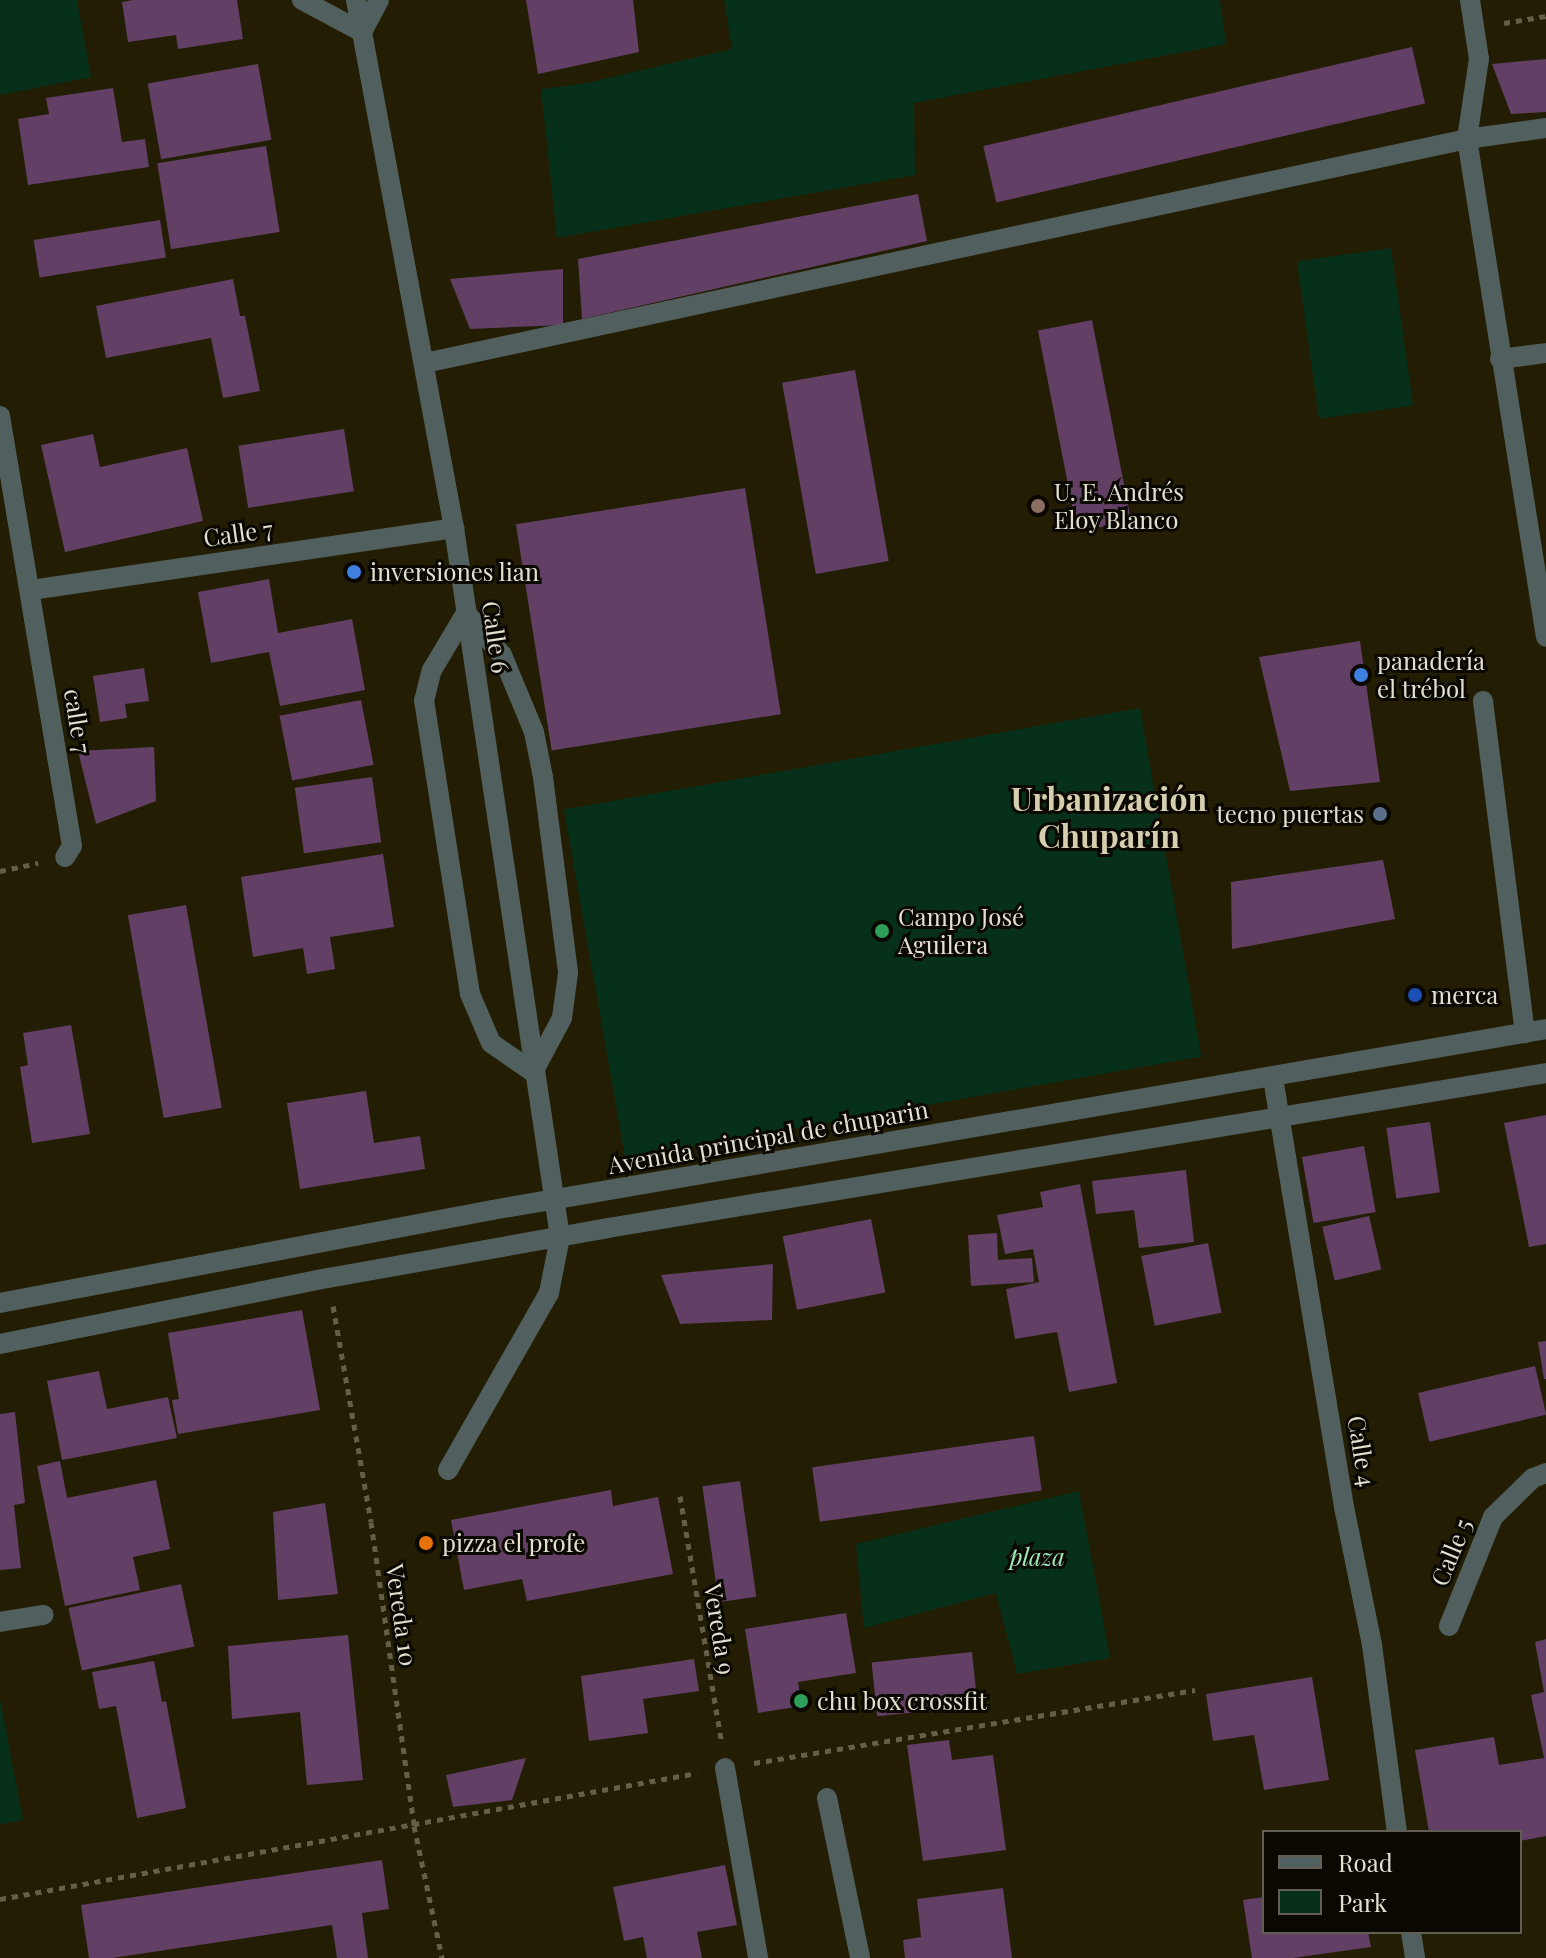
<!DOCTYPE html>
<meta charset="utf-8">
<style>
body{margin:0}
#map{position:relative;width:1546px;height:1958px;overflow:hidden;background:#231e03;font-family:"Playfair Display",serif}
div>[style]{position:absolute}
.green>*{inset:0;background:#06301a;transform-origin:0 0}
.building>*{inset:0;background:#623f65;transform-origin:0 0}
.path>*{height:5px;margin-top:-2.5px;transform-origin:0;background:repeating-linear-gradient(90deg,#646048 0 6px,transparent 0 12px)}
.lane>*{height:20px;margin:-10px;padding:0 10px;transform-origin:10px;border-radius:10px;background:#51605f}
.street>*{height:20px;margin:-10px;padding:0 10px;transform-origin:10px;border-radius:10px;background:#51605f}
.dots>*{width:22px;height:22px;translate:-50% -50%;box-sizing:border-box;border:4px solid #0a0801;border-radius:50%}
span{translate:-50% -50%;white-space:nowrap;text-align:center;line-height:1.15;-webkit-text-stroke:6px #0a0801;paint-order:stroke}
.poi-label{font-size:24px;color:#e3e0d0}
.left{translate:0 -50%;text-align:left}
.right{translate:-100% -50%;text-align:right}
.street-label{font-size:24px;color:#e3e0d0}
.park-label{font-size:24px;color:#9debb8;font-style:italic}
.district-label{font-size:32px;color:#d5cfaf;font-weight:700}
.legend{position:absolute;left:1262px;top:1830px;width:260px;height:104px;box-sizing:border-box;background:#0a0801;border:2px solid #615e54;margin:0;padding:10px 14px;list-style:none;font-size:24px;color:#e3e0d0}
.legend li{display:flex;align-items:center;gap:16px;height:40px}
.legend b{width:40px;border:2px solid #615e54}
</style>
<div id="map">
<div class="green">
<i style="clip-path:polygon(0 0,77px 0,91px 77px,0 95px)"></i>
<i style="clip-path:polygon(724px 0,1220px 0,1226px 44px,914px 103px,915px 175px,557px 238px,541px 89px,582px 84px,732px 49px)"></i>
<i style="left:1391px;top:248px;width:159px;height:95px;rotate:82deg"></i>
<i style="left:1140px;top:708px;width:354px;height:585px;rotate:80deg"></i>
<i style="clip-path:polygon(1079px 1491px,1110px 1658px,1017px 1674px,996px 1593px,864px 1628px,856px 1544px)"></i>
<i style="clip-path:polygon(0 1699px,23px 1820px,0 1824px)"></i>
</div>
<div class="building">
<i style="clip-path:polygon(133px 0,237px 0,243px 39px,178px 49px,176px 35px,128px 42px,122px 2px)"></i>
<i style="clip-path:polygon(526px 0,633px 0,639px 52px,538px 74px)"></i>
<i style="left:1412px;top:47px;width:58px;height:440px;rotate:77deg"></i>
<i style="clip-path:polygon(1546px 59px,1546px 112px,1511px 114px,1492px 64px)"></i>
<i style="left:258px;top:64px;width:77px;height:112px;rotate:80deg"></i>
<i style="clip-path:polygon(113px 88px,122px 142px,145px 139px,149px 167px,28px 185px,18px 119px,49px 114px,46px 98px)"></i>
<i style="left:266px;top:146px;width:87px;height:110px;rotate:81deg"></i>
<i style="clip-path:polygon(918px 194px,927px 241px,582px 319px,578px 259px)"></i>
<i style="left:160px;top:220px;width:38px;height:128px;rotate:81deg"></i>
<i style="clip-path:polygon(563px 269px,563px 325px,470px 329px,450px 279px)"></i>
<i style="clip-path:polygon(233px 279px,240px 316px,245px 316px,260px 391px,223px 398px,211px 338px,106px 358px,96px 306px)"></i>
<i style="left:1092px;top:320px;width:205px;height:55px;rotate:79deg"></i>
<i style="left:855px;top:370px;width:194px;height:74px;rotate:80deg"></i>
<i style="left:344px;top:429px;width:63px;height:107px;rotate:81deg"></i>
<i style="clip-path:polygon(93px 434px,100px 467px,187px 448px,203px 521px,65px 552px,41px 445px)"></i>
<i style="left:745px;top:488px;width:229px;height:232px;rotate:81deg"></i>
<i style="clip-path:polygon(269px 579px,278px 633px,352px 619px,365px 690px,280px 706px,269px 652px,211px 663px,198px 592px)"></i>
<i style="clip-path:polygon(1360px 641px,1380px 782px,1290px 791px,1259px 657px)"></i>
<i style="clip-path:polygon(144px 668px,149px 701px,125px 704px,127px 718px,100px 722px,93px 676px)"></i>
<i style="left:361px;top:700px;width:66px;height:83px;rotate:79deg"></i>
<i style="clip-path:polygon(154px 747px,156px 801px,96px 824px,78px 751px)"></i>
<i style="left:372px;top:777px;width:66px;height:78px;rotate:82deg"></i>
<i style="clip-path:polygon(383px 854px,394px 927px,330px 937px,335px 969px,307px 974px,303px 948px,253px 957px,241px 877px)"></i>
<i style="clip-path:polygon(1383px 860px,1395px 919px,1232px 949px,1231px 882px)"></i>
<i style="left:186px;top:905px;width:206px;height:59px;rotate:80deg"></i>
<i style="clip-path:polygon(71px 1025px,90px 1134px,32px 1143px,20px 1067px,28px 1065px,23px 1033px)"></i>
<i style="clip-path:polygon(366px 1091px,374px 1143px,420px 1136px,425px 1169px,300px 1189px,287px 1103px)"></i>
<i style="clip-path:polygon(1546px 1115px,1546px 1244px,1529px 1247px,1504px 1123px)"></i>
<i style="left:1430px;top:1122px;width:71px;height:44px;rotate:82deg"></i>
<i style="left:1364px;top:1146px;width:67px;height:63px;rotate:80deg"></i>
<i style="clip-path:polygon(1186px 1170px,1194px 1242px,1139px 1248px,1134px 1210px,1096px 1214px,1092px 1181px)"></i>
<i style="clip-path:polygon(1080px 1184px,1117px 1383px,1069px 1392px,1057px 1332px,1015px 1339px,1006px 1289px,1039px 1282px,1033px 1249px,1005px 1254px,997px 1215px,1043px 1207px,1040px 1192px)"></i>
<i style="left:1369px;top:1216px;width:55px;height:48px;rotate:77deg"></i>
<i style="left:871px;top:1219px;width:75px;height:90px;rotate:79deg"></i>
<i style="clip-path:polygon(997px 1233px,998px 1260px,1032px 1258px,1034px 1282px,971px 1286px,968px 1235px)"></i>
<i style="left:1208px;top:1243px;width:71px;height:68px;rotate:79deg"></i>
<i style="clip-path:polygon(773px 1264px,772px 1320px,680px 1324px,661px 1275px)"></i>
<i style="clip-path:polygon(302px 1310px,320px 1410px,178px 1434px,172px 1400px,179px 1399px,168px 1333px)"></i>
<i style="clip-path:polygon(1546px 1341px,1546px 1379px,1544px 1379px,1538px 1342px)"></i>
<i style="left:1535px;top:1366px;width:50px;height:120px;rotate:77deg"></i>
<i style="clip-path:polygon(99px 1371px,107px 1409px,168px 1397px,177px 1438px,62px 1460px,47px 1381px)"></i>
<i style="clip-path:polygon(15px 1412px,25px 1503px,14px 1505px,21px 1568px,0 1570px,0 1414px)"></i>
<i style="left:1034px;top:1436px;width:55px;height:224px;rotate:82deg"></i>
<i style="clip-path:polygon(60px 1461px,67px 1498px,156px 1480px,170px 1549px,133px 1557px,140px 1590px,65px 1606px,37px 1466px)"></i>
<i style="left:740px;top:1481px;width:117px;height:38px;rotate:82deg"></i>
<i style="clip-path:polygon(611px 1490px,613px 1506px,658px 1497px,673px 1574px,527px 1601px,522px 1579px,464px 1590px,451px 1520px)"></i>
<i style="clip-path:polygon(325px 1503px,338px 1594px,278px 1600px,273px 1512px)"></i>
<i style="left:181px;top:1584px;width:64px;height:115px;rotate:78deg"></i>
<i style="clip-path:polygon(846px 1613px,856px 1673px,798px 1682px,802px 1706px,758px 1713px,745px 1629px)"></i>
<i style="clip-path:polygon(348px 1635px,363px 1780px,307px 1785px,300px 1712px,232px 1719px,228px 1646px)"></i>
<i style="clip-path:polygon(1546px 1639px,1546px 1836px,1520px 1841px,1520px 1832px,1429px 1832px,1415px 1750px,1494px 1737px,1499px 1765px,1544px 1758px,1531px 1695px,1544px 1692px,1535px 1642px)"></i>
<i style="left:972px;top:1652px;width:54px;height:101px;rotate:84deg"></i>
<i style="clip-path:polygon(694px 1659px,699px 1691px,643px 1699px,648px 1733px,589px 1741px,581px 1676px)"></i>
<i style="clip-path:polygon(154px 1661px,162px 1702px,166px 1701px,186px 1808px,137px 1818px,116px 1706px,99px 1709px,92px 1672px)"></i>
<i style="clip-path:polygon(1312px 1677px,1329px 1780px,1264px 1790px,1254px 1735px,1213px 1741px,1206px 1694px)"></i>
<i style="clip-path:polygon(949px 1740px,952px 1760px,993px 1755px,1006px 1850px,923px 1861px,907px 1745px)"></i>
<i style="clip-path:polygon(526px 1758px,512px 1800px,453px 1807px,446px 1775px)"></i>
<i style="clip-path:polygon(382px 1860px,389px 1909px,362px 1913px,368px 1958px,337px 1958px,332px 1925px,112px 1958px,89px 1958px,81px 1905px)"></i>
<i style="clip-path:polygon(725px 1865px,737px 1925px,697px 1932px,702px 1958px,647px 1958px,643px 1937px,624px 1941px,613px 1887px)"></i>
<i style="clip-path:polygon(1003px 1888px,1012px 1958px,905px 1958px,903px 1940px,921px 1937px,917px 1899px)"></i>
<i style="clip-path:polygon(1264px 1897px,1264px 1932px,1368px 1932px,1371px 1947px,1293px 1958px,1252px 1958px,1243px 1900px)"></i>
</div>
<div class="path">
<i style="left:1504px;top:23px;width:43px;rotate:-9.5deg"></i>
<i style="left:0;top:871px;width:39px;rotate:-12deg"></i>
<i style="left:333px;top:1306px;width:219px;rotate:80deg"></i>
<i style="left:371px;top:1522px;width:307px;rotate:81.9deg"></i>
<i style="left:414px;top:1826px;width:135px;rotate:78deg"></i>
<i style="left:680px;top:1496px;width:246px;rotate:80.4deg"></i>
<i style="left:754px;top:1763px;width:447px;rotate:-9.4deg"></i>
<i style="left:0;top:1899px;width:708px;rotate:-10.25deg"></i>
</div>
<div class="lane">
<i style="left:302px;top:0;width:68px;rotate:28.1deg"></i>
<i style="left:362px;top:32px;width:36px;rotate:-62deg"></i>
<i style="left:466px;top:613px;width:55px;rotate:49.4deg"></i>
<i style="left:502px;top:655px;width:83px;rotate:67.4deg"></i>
<i style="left:534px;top:732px;width:46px;rotate:78.7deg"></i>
<i style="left:543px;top:777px;width:198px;rotate:82.7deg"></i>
<i style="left:568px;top:973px;width:45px;rotate:97.6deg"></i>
<i style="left:562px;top:1018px;width:61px;rotate:118.2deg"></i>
<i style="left:533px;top:1072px;width:51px;rotate:-145.4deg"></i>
<i style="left:491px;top:1043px;width:53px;rotate:-113.2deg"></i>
<i style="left:470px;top:994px;width:297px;rotate:-98.9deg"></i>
<i style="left:424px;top:701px;width:32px;rotate:-76deg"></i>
<i style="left:432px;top:670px;width:66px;rotate:-59.2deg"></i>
<i style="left:1483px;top:701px;width:335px;rotate:82.8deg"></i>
<i style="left:448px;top:1470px;width:204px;rotate:-60.3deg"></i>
<i style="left:549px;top:1293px;width:57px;rotate:-78.9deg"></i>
<i style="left:827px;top:1798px;width:163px;rotate:78.3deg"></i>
</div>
<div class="street">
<i style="left:356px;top:0;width:537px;rotate:79.49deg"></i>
<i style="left:454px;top:528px;width:717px;rotate:81.5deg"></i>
<i style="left:1546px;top:128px;width:80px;rotate:172.1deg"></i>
<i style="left:1467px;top:139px;width:504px;rotate:80.99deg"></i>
<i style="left:1500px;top:359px;width:46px;rotate:-7.4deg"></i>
<i style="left:425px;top:363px;width:1066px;rotate:-12.13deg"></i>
<i style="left:1467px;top:139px;width:81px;rotate:-81.5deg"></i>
<i style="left:1479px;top:59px;width:60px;rotate:-98.7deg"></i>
<i style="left:0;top:416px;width:436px;rotate:80.5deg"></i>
<i style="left:72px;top:846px;width:13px;rotate:122deg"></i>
<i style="left:31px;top:590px;width:428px;rotate:-8.3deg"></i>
<i style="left:1273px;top:1078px;width:435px;rotate:80.6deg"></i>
<i style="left:1344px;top:1507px;width:141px;rotate:78.5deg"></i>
<i style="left:1372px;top:1645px;width:189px;rotate:82.4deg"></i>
<i style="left:0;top:1303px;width:501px;rotate:-10.7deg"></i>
<i style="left:492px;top:1210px;width:1069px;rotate:-9.74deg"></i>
<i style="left:0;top:1344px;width:335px;rotate:-11.4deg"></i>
<i style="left:328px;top:1278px;width:284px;rotate:-10.1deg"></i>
<i style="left:608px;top:1228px;width:951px;rotate:-9.38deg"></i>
<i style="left:0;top:1622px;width:44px;rotate:-9.2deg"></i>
<i style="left:1449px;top:1626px;width:118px;rotate:-68deg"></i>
<i style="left:1493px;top:1517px;width:56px;rotate:-44.3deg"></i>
<i style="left:1533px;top:1478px;width:14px;rotate:-21deg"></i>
<i style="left:725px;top:1768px;width:193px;rotate:80.1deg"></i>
<i style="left:1411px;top:1932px;width:26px;rotate:81deg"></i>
</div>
<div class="dots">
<i style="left:1038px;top:506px;background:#8d6e63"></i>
<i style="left:354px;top:572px;background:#3f7fe0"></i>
<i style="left:1361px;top:675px;background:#3f7fe0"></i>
<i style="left:1380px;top:814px;background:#5c6f8a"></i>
<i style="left:882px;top:931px;background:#2e9e5b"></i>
<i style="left:1415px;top:995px;background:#1a4fb4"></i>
<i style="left:426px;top:1543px;background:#e8710a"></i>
<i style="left:801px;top:1701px;background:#2e9e5b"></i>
</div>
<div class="poi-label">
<span class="left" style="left:1054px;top:506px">U. E. Andrés<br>Eloy Blanco</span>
<span class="left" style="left:370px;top:572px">inversiones lian</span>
<span class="left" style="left:1377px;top:675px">panadería<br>el trébol</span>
<span class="right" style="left:1364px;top:814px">tecno puertas</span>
<span class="left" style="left:898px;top:931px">Campo José<br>Aguilera</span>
<span class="left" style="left:1431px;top:995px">merca</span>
<span class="left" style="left:442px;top:1543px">pizza el profe</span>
<span class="left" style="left:817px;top:1701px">chu box crossfit</span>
</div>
<div class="street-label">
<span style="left:238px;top:533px;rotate:-8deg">Calle 7</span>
<span style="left:496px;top:637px;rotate:82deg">Calle 6</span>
<span style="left:78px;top:721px;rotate:81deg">calle 7</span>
<span style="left:768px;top:1137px;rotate:-10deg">Avenida principal de chuparin</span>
<span style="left:1362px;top:1451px;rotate:81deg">Calle 4</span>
<span style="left:1451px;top:1552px;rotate:-68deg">Calle 5</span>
<span style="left:402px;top:1615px;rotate:82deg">Vereda 10</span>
<span style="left:720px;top:1629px;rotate:81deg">Vereda 9</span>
</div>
<div class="park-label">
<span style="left:1037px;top:1557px">plaza</span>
</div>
<div class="district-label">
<span style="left:1109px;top:817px">Urbanización<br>Chuparín</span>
</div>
<ul class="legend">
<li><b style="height:10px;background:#51605f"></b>Road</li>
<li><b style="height:22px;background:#06301a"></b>Park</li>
</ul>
</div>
